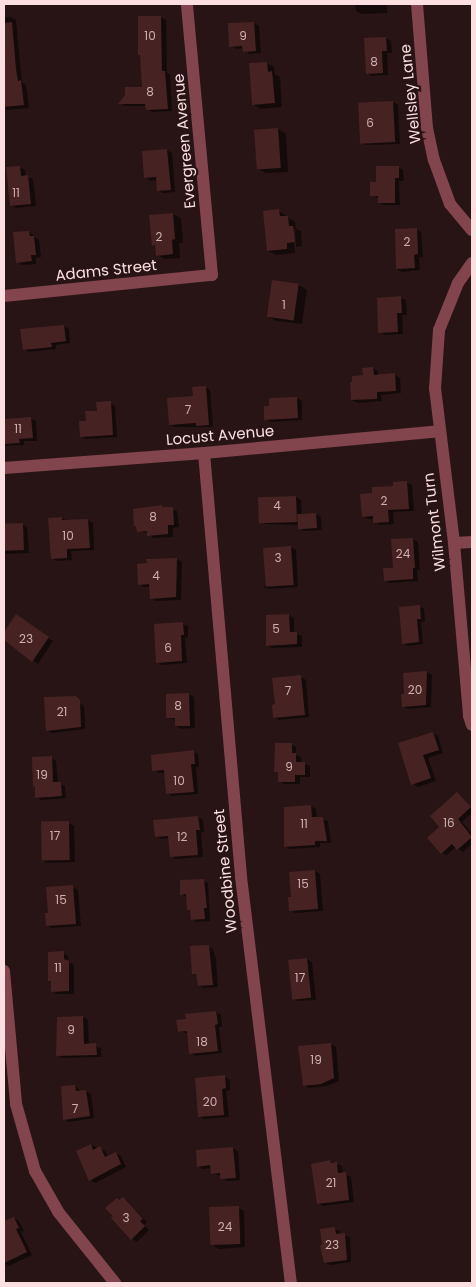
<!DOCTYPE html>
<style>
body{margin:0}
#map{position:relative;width:476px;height:1287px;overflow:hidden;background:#281414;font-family:Poppins,sans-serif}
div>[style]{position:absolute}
.shadow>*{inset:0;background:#0007}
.building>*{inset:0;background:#472222;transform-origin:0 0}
.minor>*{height:12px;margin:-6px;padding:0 6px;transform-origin:6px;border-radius:6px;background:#82444d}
span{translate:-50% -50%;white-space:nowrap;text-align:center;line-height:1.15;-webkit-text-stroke:4.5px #281414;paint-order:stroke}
.number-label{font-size:12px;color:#ceb0b1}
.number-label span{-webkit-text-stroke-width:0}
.street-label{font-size:15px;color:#fbdfe1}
.frame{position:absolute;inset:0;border:5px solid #fbdfe1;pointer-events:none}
</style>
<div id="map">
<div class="shadow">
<i style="clip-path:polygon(355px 4px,387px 4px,387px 13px,361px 14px,356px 11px)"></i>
<i style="clip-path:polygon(11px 17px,16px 20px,21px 73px,22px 82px,26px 85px,29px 108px,7px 110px,4px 108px,4px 18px)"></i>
<i style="clip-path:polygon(161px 17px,166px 20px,167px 73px,170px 75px,172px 111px,152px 112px,147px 109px,147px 106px,125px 106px,120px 103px,143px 88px,139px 18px)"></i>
<i style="clip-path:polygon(254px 23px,259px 26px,261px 53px,249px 54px,244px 48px,236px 49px,231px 46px)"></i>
<i style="clip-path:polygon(471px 31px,472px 31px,472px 50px)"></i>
<i style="clip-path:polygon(386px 38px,391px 41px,392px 53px,387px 53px,388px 75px,372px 76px,367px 73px)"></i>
<i style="clip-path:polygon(267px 63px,274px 67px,275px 74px,280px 77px,282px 107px,261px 109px,253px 104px)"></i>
<i style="clip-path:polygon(393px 102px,398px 105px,400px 144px,366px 145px,361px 142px)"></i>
<i style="clip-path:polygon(278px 129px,286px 134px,288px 172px,266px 173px,258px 169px)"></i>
<i style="clip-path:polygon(167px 150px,172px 153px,175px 192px,163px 193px,158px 190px,157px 180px,151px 181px,146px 178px)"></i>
<i style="clip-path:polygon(20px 167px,25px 170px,26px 176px,33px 179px,36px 206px,16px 208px,11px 205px)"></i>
<i style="clip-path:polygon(398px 167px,403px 170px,404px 181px,399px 181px,400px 205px,384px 205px,379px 203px,379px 198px,371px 195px,377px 184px)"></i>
<i style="clip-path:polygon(279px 211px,295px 222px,296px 229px,301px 231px,302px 246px,296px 247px,295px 228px,292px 228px,295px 253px,276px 255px,268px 251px)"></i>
<i style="clip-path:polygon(173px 214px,181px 218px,183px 243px,179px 243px,180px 258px,165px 259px,157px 255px,156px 247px,153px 245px)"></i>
<i style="clip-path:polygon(416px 229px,421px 232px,423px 257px,419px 257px,420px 270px,402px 272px,397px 269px)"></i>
<i style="clip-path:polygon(29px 232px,39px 240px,41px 257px,36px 258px,36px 264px,22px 265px,17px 262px)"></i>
<i style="clip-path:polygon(273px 282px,299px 285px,307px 290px,302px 324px,276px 321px,268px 316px)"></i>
<i style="clip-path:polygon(401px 298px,406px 300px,407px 315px,402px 315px,403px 334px,385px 335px,380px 332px)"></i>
<i style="clip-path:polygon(64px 326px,69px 329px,70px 343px,56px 345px,56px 349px,29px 352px,24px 349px)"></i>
<i style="clip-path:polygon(373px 368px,378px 371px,378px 376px,395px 375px,400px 378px,401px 393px,381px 395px,382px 401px,358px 403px,352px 400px,364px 376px)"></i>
<i style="clip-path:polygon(205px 387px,210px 390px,213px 427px,175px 427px,170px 425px)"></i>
<i style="clip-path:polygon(297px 398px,302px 401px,302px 420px,271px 422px,266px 419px)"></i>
<i style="clip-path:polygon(110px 403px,115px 406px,117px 437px,87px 439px,82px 437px,87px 422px)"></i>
<i style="clip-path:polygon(31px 419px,36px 421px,37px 441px,24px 441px,24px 445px,4px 446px,4px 420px)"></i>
<i style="clip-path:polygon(407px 483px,412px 485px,414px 511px,393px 512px,394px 524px,380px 525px,375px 522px,374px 519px,368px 519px,363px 516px,374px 494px)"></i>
<i style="clip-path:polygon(296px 497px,301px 500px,302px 515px,316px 514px,321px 517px,322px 530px,304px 531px,299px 528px,299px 525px,265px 524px,260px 521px)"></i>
<i style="clip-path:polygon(162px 507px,177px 511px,179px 527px,173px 528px,173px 537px,153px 538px,148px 533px,138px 531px)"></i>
<i style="clip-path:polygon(62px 518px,68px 521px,88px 520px,93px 523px,94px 550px,71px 551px,72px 560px,57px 561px,52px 558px)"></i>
<i style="clip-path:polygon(22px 524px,27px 527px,29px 553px,4px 554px,4px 525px)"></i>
<i style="clip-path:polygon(413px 539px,418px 542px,420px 570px,417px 570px,418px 581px,390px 583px,385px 580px)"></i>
<i style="clip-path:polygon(291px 547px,296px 550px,298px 587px,269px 589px,264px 587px)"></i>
<i style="clip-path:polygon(177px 559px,182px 562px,181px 600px,156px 601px,151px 598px,151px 587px,144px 587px,139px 584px,148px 564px)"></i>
<i style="clip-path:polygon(419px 606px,424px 609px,425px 621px,421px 622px,423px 644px,408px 646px,403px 643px)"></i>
<i style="clip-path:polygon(289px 615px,294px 618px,294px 633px,302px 636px,302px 647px,272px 648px,267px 645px)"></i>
<i style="clip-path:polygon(16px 616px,53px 641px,38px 664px,4px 639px,4px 634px)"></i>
<i style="clip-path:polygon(182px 624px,188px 626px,188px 637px,185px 638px,187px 663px,162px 665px,157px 662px)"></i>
<i style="clip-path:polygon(427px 672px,432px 675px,431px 707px,408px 709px,403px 706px,406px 695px)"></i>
<i style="clip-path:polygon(301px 677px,306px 680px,309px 717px,279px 720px,274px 717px,276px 706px)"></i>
<i style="clip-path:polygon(189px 694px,194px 697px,195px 728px,181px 729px,176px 726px,176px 720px,167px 718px)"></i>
<i style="clip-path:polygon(76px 698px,83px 706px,84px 704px,85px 729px,52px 733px,47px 730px)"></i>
<i style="clip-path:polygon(433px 733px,438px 736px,443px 753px,428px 758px,436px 781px,418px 787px,413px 784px,399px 744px)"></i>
<i style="clip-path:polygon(291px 744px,296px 747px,296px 755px,301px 757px,301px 763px,310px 766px,310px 777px,300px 777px,300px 784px,284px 784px,279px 781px,279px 773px,275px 771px)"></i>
<i style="clip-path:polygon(193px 751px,198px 754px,199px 767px,196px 767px,198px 794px,172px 796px,167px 793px,165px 773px,159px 773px,154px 770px)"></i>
<i style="clip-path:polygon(51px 758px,56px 761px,58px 783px,65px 786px,66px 798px,41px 800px,36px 797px,36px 787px,34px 786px)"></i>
<i style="clip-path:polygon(457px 794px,472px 808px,472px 813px,462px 822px,472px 833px,472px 844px,463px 852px,456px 847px,447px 855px,442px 853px,441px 827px)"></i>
<i style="clip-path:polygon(311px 806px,316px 809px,317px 818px,328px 821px,331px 843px,320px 843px,320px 847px,290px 849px,285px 846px,285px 808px)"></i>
<i style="clip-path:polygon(198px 817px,203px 820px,204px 832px,201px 832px,203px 857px,176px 859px,171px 856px,170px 838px,161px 839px,156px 836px)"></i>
<i style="clip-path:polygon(68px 823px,74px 826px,75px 862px,47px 863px,42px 860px)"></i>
<i style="clip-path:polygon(315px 871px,320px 874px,323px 911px,295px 913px,290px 910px,292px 898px)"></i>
<i style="clip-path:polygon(203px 881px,208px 883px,210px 921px,197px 922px,192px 919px,192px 911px,188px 909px,187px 897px,182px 894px)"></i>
<i style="clip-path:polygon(73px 887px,78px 890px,81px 926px,52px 928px,47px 926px,49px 914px)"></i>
<i style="clip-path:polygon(208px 946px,213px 949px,216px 959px,218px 987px,204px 988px,199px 986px,197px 976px,193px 973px)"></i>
<i style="clip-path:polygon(63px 953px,68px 956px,68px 962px,74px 965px,74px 994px,57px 994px,52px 991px,52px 982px,49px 980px)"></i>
<i style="clip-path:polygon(307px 959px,312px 962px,316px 1000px,298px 1001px,293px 998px)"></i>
<i style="clip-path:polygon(216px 1012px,221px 1015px,222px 1027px,219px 1027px,222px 1053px,195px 1056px,190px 1053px,189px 1034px,179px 1031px,187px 1020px,187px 1015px)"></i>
<i style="clip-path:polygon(83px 1017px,88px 1020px,89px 1045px,101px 1048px,101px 1057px,62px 1058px,57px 1055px,58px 1018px)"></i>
<i style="clip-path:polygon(331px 1044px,336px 1047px,339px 1081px,327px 1086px,309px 1088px,304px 1085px)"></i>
<i style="clip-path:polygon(225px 1077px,230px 1080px,230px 1090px,226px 1091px,229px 1117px,204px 1119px,199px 1116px)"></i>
<i style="clip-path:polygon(74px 1086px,79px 1089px,80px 1092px,86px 1091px,91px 1094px,94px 1118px,69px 1122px,64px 1119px)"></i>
<i style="clip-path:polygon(91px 1145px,105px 1151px,108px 1157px,116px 1153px,121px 1156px,126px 1167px,95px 1183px,90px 1180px)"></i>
<i style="clip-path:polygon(233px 1148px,238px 1151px,240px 1180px,227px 1181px,221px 1176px,212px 1173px,211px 1168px,203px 1169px,198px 1166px)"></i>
<i style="clip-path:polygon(330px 1161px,342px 1166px,343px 1174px,351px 1177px,354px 1202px,323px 1206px,318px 1203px)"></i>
<i style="clip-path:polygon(123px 1198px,147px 1222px,144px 1225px,149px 1230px,137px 1242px,132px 1239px,120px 1201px)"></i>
<i style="clip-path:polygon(239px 1208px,244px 1211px,245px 1247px,219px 1249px,214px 1246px,210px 1210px)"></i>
<i style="clip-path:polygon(14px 1218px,19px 1221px,24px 1231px,21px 1232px,32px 1255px,9px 1266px,4px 1263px,4px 1223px)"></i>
<i style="clip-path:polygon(335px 1229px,340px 1231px,341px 1235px,350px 1237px,351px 1262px,330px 1265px,325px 1262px,321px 1230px)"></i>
</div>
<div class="building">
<i style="clip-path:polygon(138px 16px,161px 16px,162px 71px,165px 71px,168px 109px,146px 110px,145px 104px,118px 104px,125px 95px,125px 87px,142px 87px,140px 55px,138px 55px)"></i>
<i style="clip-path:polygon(12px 22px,16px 69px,18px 81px,21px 80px,24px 105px,4px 107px,4px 23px)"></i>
<i style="clip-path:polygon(254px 22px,256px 51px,243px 52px,242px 46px,229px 47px,228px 23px)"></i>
<i style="clip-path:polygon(386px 37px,387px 51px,382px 51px,383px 73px,366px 74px,364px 38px)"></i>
<i style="clip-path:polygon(267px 62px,268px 72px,272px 71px,275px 103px,252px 105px,249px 63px)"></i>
<i style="left:393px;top:101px;width:41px;height:35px;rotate:87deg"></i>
<i style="left:278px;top:128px;width:40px;height:24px;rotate:86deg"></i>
<i style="clip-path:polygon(167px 149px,171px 190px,157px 191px,156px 177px,144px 178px,142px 151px)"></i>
<i style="clip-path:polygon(20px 166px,21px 176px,28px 175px,31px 204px,10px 206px,6px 167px)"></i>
<i style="clip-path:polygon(376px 166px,399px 166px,399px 178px,395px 178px,395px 203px,378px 203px,378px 196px,370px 196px,370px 182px,376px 182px)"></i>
<i style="clip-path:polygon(279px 209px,280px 216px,288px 216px,289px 226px,293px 226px,295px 242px,287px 243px,287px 249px,267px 251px,263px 211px)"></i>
<i style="clip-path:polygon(173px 213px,175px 239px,172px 240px,173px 254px,156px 256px,155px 245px,152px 246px,149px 215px)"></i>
<i style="clip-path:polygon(417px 228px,418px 254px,414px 255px,415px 268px,396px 269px,395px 229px)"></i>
<i style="clip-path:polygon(29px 231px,30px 236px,34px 236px,36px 255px,31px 255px,32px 261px,16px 263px,13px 232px)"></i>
<i style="left:272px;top:280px;width:27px;height:37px;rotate:8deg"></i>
<i style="clip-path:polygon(401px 296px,402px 313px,397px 313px,398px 332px,378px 333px,377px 298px)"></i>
<i style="clip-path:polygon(64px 325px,66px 341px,51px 343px,52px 347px,23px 350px,20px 329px)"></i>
<i style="clip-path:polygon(373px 367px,374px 375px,395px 373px,396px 391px,377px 392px,377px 399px,351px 400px,350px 382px,352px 382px,352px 376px,363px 375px,362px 368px)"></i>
<i style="clip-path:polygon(206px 386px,209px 425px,196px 426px,196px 423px,169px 425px,167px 398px,193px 396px,192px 387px)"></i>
<i style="clip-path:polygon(297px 397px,298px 418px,264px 420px,264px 406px,269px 406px,269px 398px)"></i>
<i style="clip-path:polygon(111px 401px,113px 435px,80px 437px,79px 421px,86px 421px,85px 411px,97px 411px,96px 402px)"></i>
<i style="clip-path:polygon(31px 417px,33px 438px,19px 439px,20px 443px,4px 444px,4px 419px)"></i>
<i style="clip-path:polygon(407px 481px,409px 509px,388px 510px,389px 522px,373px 523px,373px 516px,362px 517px,360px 494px,372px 493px,372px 487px,393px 486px,393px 482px)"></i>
<i style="left:296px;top:496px;width:26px;height:38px;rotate:88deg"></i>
<i style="clip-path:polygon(162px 505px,162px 507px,173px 507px,174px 525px,168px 525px,168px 534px,147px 536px,147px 531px,137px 532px,136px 526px,134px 526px,133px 509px)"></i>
<i style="left:316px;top:513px;width:15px;height:19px;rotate:86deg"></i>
<i style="clip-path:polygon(62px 517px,62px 520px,88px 519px,90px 548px,67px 549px,67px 558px,51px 559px,48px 518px)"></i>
<i style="left:23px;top:523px;width:27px;height:19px;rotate:88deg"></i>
<i style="clip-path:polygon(413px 538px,415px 568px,413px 568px,413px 579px,384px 581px,383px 568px,393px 568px,391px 539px)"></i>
<i style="left:291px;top:546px;width:39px;height:28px;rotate:86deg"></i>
<i style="clip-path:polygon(177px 558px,176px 597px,150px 599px,149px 584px,138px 585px,137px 564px,147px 563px,146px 559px)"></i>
<i style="clip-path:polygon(420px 605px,421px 619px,417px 619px,419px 642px,402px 644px,399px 607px)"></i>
<i style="clip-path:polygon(16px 614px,49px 637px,32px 662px,4px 640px,4px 632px)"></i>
<i style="clip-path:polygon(289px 614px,290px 632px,297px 632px,297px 644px,266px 646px,266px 615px)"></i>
<i style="clip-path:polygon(183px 622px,184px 635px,181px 635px,182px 661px,156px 663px,154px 624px)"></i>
<i style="clip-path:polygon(427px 671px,426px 705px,402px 707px,401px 694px,404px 694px,403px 673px)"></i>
<i style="clip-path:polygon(301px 675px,305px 715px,273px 718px,272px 705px,275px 704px,272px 678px)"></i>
<i style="clip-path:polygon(189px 693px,190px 726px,175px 726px,175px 718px,166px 718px,166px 694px)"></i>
<i style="clip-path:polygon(76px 696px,80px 700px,81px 727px,46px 731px,44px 697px)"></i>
<i style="clip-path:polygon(433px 732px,439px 750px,423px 755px,431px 778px,411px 785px,398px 743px)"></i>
<i style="clip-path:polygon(275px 743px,292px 743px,292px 753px,296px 753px,296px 762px,305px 762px,305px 775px,295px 775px,295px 782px,278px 782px,278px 772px,274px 772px)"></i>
<i style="clip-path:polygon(194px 750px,195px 764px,191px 764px,194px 792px,166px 794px,164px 770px,152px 771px,151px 755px)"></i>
<i style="clip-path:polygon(52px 756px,53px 782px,61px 782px,62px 796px,35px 798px,35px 786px,33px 787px,32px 757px)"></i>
<i style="clip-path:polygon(457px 792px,471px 807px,458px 819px,472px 837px,457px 850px,452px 844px,441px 854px,427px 838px,439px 827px,430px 816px)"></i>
<i style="clip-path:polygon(311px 805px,312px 817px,323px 817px,327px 841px,315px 841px,315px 845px,284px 847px,284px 807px)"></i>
<i style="clip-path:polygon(198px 816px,200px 830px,196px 830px,198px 855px,170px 857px,168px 836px,155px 837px,153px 820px)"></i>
<i style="left:69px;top:821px;width:39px;height:28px;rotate:89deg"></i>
<i style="clip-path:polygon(315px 870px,318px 909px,289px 911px,288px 897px,291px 897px,289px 872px)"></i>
<i style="clip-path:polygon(204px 879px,207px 908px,204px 908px,205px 919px,191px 920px,190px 910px,187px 910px,186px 894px,180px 895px,180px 880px)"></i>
<i style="clip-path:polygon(73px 885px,76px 924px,46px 926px,45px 913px,48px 913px,46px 887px)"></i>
<i style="clip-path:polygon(209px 945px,213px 985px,198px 986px,196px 974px,192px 974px,190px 946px)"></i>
<i style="clip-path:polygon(64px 951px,64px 959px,69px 961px,69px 991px,51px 992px,51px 981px,48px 981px,48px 952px)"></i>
<i style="left:307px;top:958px;width:40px;height:19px;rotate:84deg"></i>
<i style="clip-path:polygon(216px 1011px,218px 1024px,215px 1025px,218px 1051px,189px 1054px,187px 1031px,178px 1032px,176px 1020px,186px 1019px,185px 1014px)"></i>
<i style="clip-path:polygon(83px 1016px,84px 1044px,96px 1043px,97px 1055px,56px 1056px,57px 1017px)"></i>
<i style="clip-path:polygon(331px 1043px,334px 1078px,321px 1084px,303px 1086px,298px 1046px)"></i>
<i style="clip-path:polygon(225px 1075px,226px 1088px,222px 1089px,224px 1115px,198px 1117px,195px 1078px)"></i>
<i style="clip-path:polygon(75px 1085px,76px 1091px,86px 1090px,90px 1116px,63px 1120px,61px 1086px)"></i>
<i style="clip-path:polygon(91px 1144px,93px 1150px,100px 1146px,105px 1157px,116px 1152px,121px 1164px,89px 1181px,76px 1151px)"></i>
<i style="clip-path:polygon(233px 1147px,236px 1178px,220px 1179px,220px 1173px,211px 1174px,210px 1165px,197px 1167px,196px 1150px)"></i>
<i style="clip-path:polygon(330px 1160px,331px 1163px,337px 1162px,338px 1173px,346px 1172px,349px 1200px,317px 1204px,311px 1164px)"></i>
<i style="clip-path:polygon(123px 1197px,143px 1219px,140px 1221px,145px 1226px,131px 1240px,111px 1218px,113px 1216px,105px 1208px,117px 1198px,119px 1200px)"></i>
<i style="left:239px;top:1206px;width:38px;height:30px;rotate:88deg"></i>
<i style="clip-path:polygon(14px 1217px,19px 1228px,16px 1229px,27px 1252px,4px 1263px,4px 1221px)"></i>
<i style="clip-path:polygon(335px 1227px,336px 1234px,345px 1233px,347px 1260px,324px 1263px,320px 1246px,322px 1244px,320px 1229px)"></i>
</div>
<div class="minor">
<i style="left:417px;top:4px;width:124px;rotate:85.4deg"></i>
<i style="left:427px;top:128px;width:33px;rotate:78deg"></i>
<i style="left:434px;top:160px;width:47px;rotate:70deg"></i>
<i style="left:450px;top:204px;width:34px;rotate:50deg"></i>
<i style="left:472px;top:263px;width:24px;rotate:125deg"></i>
<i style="left:458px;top:283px;width:51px;rotate:112deg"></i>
<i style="left:439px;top:330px;width:58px;rotate:93.9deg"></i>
<i style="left:435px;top:388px;width:156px;rotate:83deg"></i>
<i style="left:454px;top:543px;width:174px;rotate:85deg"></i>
<i style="left:469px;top:716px;width:9px;rotate:72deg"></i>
<i style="left:4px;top:296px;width:209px;rotate:-5.8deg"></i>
<i style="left:212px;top:275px;width:272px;rotate:-95.3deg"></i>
<i style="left:204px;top:453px;width:426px;rotate:85deg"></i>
<i style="left:241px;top:877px;width:409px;rotate:83deg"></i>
<i style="left:4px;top:468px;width:201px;rotate:-4.3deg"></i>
<i style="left:204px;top:453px;width:236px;rotate:-5.3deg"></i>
<i style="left:454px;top:543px;width:18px;rotate:-3deg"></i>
<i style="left:4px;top:971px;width:134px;rotate:84.8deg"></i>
<i style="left:16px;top:1104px;width:70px;rotate:74.2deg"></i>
<i style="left:35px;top:1171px;width:48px;rotate:60.3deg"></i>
<i style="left:59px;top:1213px;width:90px;rotate:51.3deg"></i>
</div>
<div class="number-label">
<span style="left:150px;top:36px">10</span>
<span style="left:243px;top:36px">9</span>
<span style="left:374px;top:62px">8</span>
<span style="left:150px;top:92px">8</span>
<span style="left:370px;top:123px">6</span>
<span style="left:16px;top:193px">11</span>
<span style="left:159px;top:237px">2</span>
<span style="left:407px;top:242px">2</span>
<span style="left:284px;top:305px">1</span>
<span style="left:188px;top:410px">7</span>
<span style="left:18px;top:429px">11</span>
<span style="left:384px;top:501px">2</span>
<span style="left:277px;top:506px">4</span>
<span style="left:153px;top:517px">8</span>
<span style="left:68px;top:536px">10</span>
<span style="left:403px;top:554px">24</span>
<span style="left:278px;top:558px">3</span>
<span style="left:156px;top:576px">4</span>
<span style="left:276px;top:629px">5</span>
<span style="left:26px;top:639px">23</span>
<span style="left:168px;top:648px">6</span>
<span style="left:415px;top:690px">20</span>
<span style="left:288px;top:691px">7</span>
<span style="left:178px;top:706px">8</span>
<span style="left:62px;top:712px">21</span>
<span style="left:289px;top:767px">9</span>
<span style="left:42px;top:775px">19</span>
<span style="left:179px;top:781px">10</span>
<span style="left:449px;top:823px">16</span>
<span style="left:304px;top:824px">11</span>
<span style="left:55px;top:836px">17</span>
<span style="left:182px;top:837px">12</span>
<span style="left:303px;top:884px">15</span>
<span style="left:61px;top:900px">15</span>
<span style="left:58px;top:968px">11</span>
<span style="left:300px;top:978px">17</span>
<span style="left:71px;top:1030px">9</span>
<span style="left:202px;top:1042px">18</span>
<span style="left:316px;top:1060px">19</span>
<span style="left:210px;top:1102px">20</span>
<span style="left:75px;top:1109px">7</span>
<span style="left:331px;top:1183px">21</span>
<span style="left:126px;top:1218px">3</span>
<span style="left:225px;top:1227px">24</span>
<span style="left:332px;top:1245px">23</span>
</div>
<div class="street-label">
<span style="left:410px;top:94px;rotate:-96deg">Wellsley Lane</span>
<span style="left:184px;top:141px;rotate:-95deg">Evergreen Avenue</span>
<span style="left:106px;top:270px;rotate:-6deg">Adams Street</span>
<span style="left:220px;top:435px;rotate:-5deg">Locust Avenue</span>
<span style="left:434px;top:522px;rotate:-97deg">Wilmont Turn</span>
<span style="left:225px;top:871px;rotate:-96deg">Woodbine Street</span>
</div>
<div class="frame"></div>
</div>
